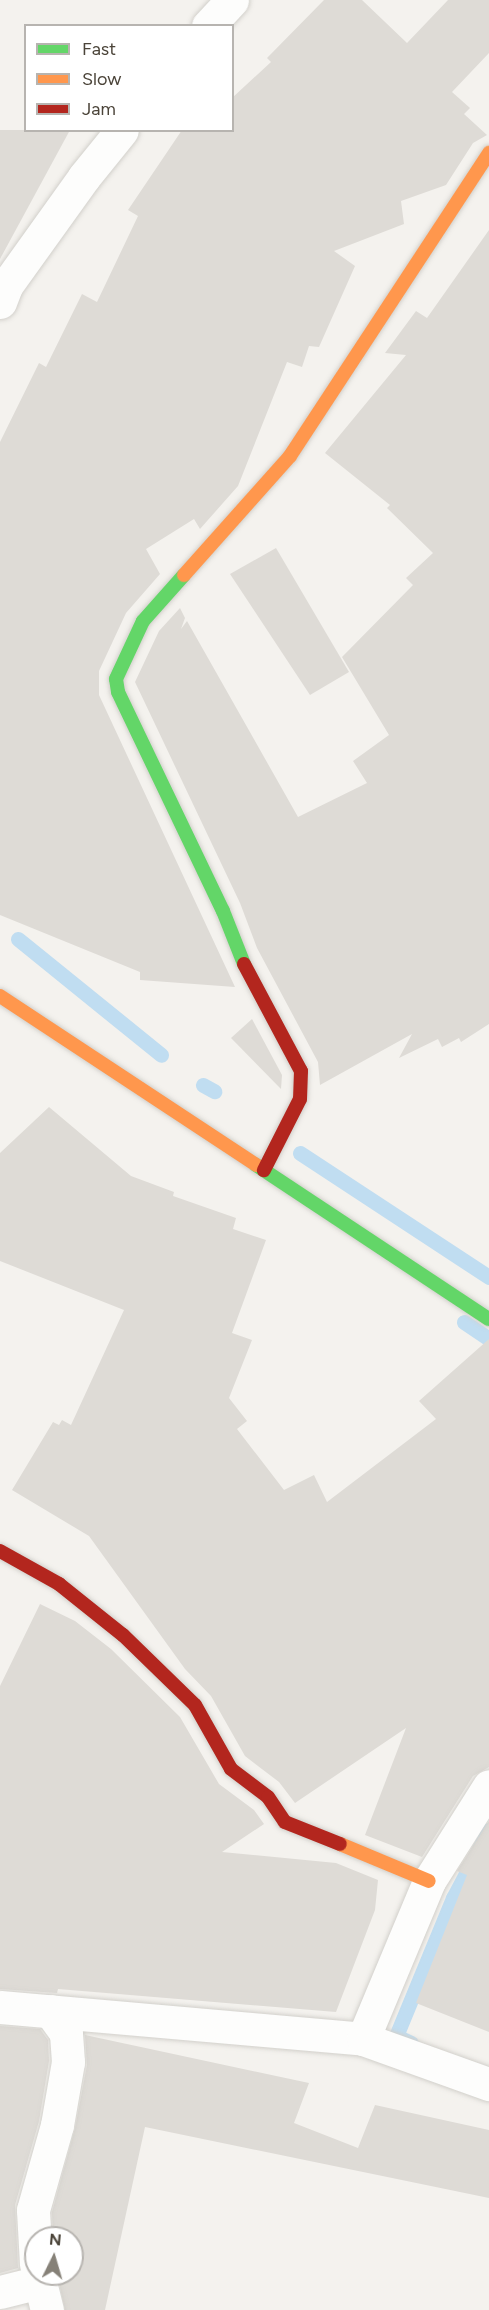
<!DOCTYPE html>
<style>
body{margin:0}
#map{position:relative;width:489px;height:2310px;overflow:hidden;background:#f4f2ee;font-family:Figtree,sans-serif}
div>[style]{position:absolute}
.stream>*{height:15px;margin:-7.5px;padding:0 7.5px;transform-origin:7.5px;border-radius:7.5px;background:#c0ddf1}
.building>*{inset:0;background:#dedbd6}
.roads{filter:drop-shadow(0 0 2px #d2d0cb) drop-shadow(0 0 2px #d2d0cb)}
.street>*{height:33px;margin:-16.5px;padding:0 16.5px;transform-origin:16.5px;border-radius:16.5px;background:#fdfdfc}
.fast>*{height:14px;margin:-7px;padding:0 7px;transform-origin:7px;border-radius:7px;background:#63d668}
.slow>*{height:14px;margin:-7px;padding:0 7px;transform-origin:7px;border-radius:7px;background:#ff974d}
.jam>*{height:14px;margin:-7px;padding:0 7px;transform-origin:7px;border-radius:7px;background:#b3261e}
span{translate:-50% -50%;white-space:nowrap;text-align:center;line-height:1.15;-webkit-text-stroke:6px #fff;paint-order:stroke}
.legend{position:absolute;left:24px;top:24px;width:210px;height:108px;box-sizing:border-box;background:#fff;border:2px solid #b7b4b0;margin:0;padding:8px 10px;list-style:none;font-size:18px;color:#4b4439}
.legend li{display:flex;align-items:center;gap:12px;height:30px}
.legend b{width:30px;border:2px solid #b7b4b0}
.north{position:absolute;left:24px;top:2226px;width:60px;height:60px;box-sizing:border-box;background:#fff;border:2px solid #b7b4b0;border-radius:50%;rotate:5deg;font-size:16px;font-weight:700;line-height:24px;text-align:center;color:#4b4439}
.north::after{content:'';display:block;margin:auto;width:21px;height:27px;background:#868178;clip-path:polygon(50% 0,100% 100%,50% 72%,0 100%)}
</style>
<div id="map">
<div class="stream">
<i style="left:18px;top:939px;width:184px;rotate:39deg"></i>
<i style="left:203px;top:1085px;width:13px;rotate:29deg"></i>
<i style="left:300px;top:1153px;width:226px;rotate:33.3deg"></i>
<i style="left:464px;top:1322px;width:30px;rotate:34deg"></i>
<i style="left:411px;top:2043px;width:17px;rotate:-155deg"></i>
<i style="left:396px;top:2036px;width:149px;rotate:-67.6deg"></i>
<i style="left:453px;top:1898px;width:77px;rotate:-62.1deg"></i>
</div>
<div class="building">
<i style="clip-path:polygon(324px 0,362px 0,407px 43px,448px 0,489px 0,489px 53px,452px 92px,470px 108px,464px 114px,487px 135px,473px 143px,446px 185px,401px 201px,404px 224px,334px 251px,355px 266px,319px 347px,309px 346px,302px 367px,287px 362px,238px 486px,200px 529px,194px 519px,146px 549px,160px 574px,126px 613px,99px 671px,99px 695px,235px 987px,140px 980px,140px 972px,0 915px,0 442px,39px 363px,46px 367px,82px 294px,97px 302px,138px 216px,128px 210px,182px 130px,232px 130px,232px 98px,271px 62px,267px 58px)"></i>
<i style="clip-path:polygon(0 130px,70px 130px,0 259px)"></i>
<i style="clip-path:polygon(489px 230px,489px 1024px,461px 1042px,459px 1038px,442px 1047px,438px 1039px,399px 1058px,412px 1034px,320px 1085px,318px 1062px,257px 948px,240px 903px,135px 682px,159px 631px,180px 608px,185px 618px,181px 629px,187px 621px,298px 817px,367px 783px,353px 761px,389px 735px,342px 657px,413px 585px,406px 578px,433px 553px,387px 508px,390px 505px,325px 453px,406px 355px,385px 353px,416px 311px,427px 318px)"></i>
<i style="clip-path:polygon(276px 548px,349px 672px,310px 695px,230px 574px)"></i>
<i style="clip-path:polygon(252px 1019px,282px 1075px,281px 1089px,231px 1038px)"></i>
<i style="clip-path:polygon(49px 1107px,131px 1176px,174px 1192px,173px 1196px,236px 1218px,233px 1229px,266px 1240px,232px 1333px,252px 1340px,229px 1398px,247px 1421px,237px 1429px,284px 1490px,314px 1475px,327px 1502px,436px 1419px,419px 1401px,489px 1339px,489px 1767px,473px 1776px,422px 1857px,365px 1835px,406px 1728px,295px 1803px,279px 1782px,245px 1756px,211px 1696px,185px 1669px,89px 1536px,12px 1490px,53px 1422px,59px 1425px,62px 1420px,71px 1425px,124px 1310px,0 1261px,0 1153px)"></i>
<i style="clip-path:polygon(40px 1604px,75px 1621px,111px 1649px,180px 1717px,219px 1784px,254px 1810px,264px 1824px,222px 1852px,336px 1863px,378px 1880px,375px 1910px,336px 2012px,58px 1989px,57px 1993px,0 1989px,0 1686px)"></i>
<i style="clip-path:polygon(489px 1821px,489px 2032px,416px 2003px,467px 1875px,457px 1871px)"></i>
<i style="clip-path:polygon(0 2026px,40px 2029px,48px 2040px,49px 2061px,39px 2121px,15px 2205px,18px 2268px,0 2273px)"></i>
<i style="clip-path:polygon(85px 2035px,309px 2083px,294px 2123px,358px 2148px,375px 2105px,489px 2130px,489px 2198px,145px 2127px,105px 2310px,65px 2310px,57px 2274px,72px 2274px,72px 2238px,53px 2238px,52px 2212px,75px 2128px,87px 2065px)"></i>
</div>
<div class="roads">
<div class="street">
<i style="left:208px;top:26px;width:35px;rotate:-47deg"></i>
<i style="left:0;top:302px;width:17px;rotate:-69deg"></i>
<i style="left:6px;top:286px;width:134px;rotate:-54.4deg"></i>
<i style="left:84px;top:177px;width:60px;rotate:-51deg"></i>
<i style="left:0;top:2007px;width:364px;rotate:5deg"></i>
<i style="left:363px;top:2039px;width:134px;rotate:19.7deg"></i>
<i style="left:363px;top:2039px;width:171px;rotate:-67.3deg"></i>
<i style="left:429px;top:1881px;width:112px;rotate:-57.7deg"></i>
<i style="left:36px;top:2264px;width:54px;rotate:-93.2deg"></i>
<i style="left:33px;top:2210px;width:88px;rotate:-74.2deg"></i>
<i style="left:57px;top:2125px;width:64px;rotate:-80.1deg"></i>
<i style="left:68px;top:2062px;width:29px;rotate:-94deg"></i>
<i style="left:66px;top:2033px;width:27px;rotate:-126deg"></i>
<i style="left:38px;top:2274px;width:37px;rotate:76deg"></i>
<i style="left:0;top:2292px;width:41px;rotate:-14deg"></i>
</div>
<div class="fast">
<i style="left:184px;top:575px;width:62px;rotate:131.7deg"></i>
<i style="left:143px;top:621px;width:64px;rotate:115deg"></i>
<i style="left:116px;top:679px;width:13px;rotate:81deg"></i>
<i style="left:118px;top:692px;width:243px;rotate:64.4deg"></i>
<i style="left:223px;top:911px;width:57px;rotate:68.4deg"></i>
<i style="left:256px;top:1165px;width:279px;rotate:33.5deg"></i>
</div>
<div class="slow">
<i style="left:184px;top:575px;width:159px;rotate:-48.3deg"></i>
<i style="left:290px;top:456px;width:363px;rotate:-56.7deg"></i>
<i style="left:0;top:996px;width:307px;rotate:33.4deg"></i>
<i style="left:340px;top:1844px;width:96px;rotate:22.6deg"></i>
</div>
<div class="jam">
<i style="left:244px;top:964px;width:121px;rotate:62deg"></i>
<i style="left:301px;top:1071px;width:28px;rotate:92deg"></i>
<i style="left:300px;top:1099px;width:80px;rotate:116.9deg"></i>
<i style="left:0;top:1551px;width:68px;rotate:29.2deg"></i>
<i style="left:59px;top:1584px;width:82px;rotate:38.6deg"></i>
<i style="left:123px;top:1635px;width:100px;rotate:44.2deg"></i>
<i style="left:195px;top:1705px;width:73px;rotate:60.6deg"></i>
<i style="left:231px;top:1769px;width:46px;rotate:37.1deg"></i>
<i style="left:268px;top:1797px;width:30px;rotate:56deg"></i>
<i style="left:285px;top:1822px;width:59px;rotate:21.8deg"></i>
</div>
</div>
<ul class="legend">
<li><b style="height:8px;background:#63d668"></b>Fast</li>
<li><b style="height:8px;background:#ff974d"></b>Slow</li>
<li><b style="height:8px;background:#b3261e"></b>Jam</li>
</ul>
<div class="north">N</div>
</div>
